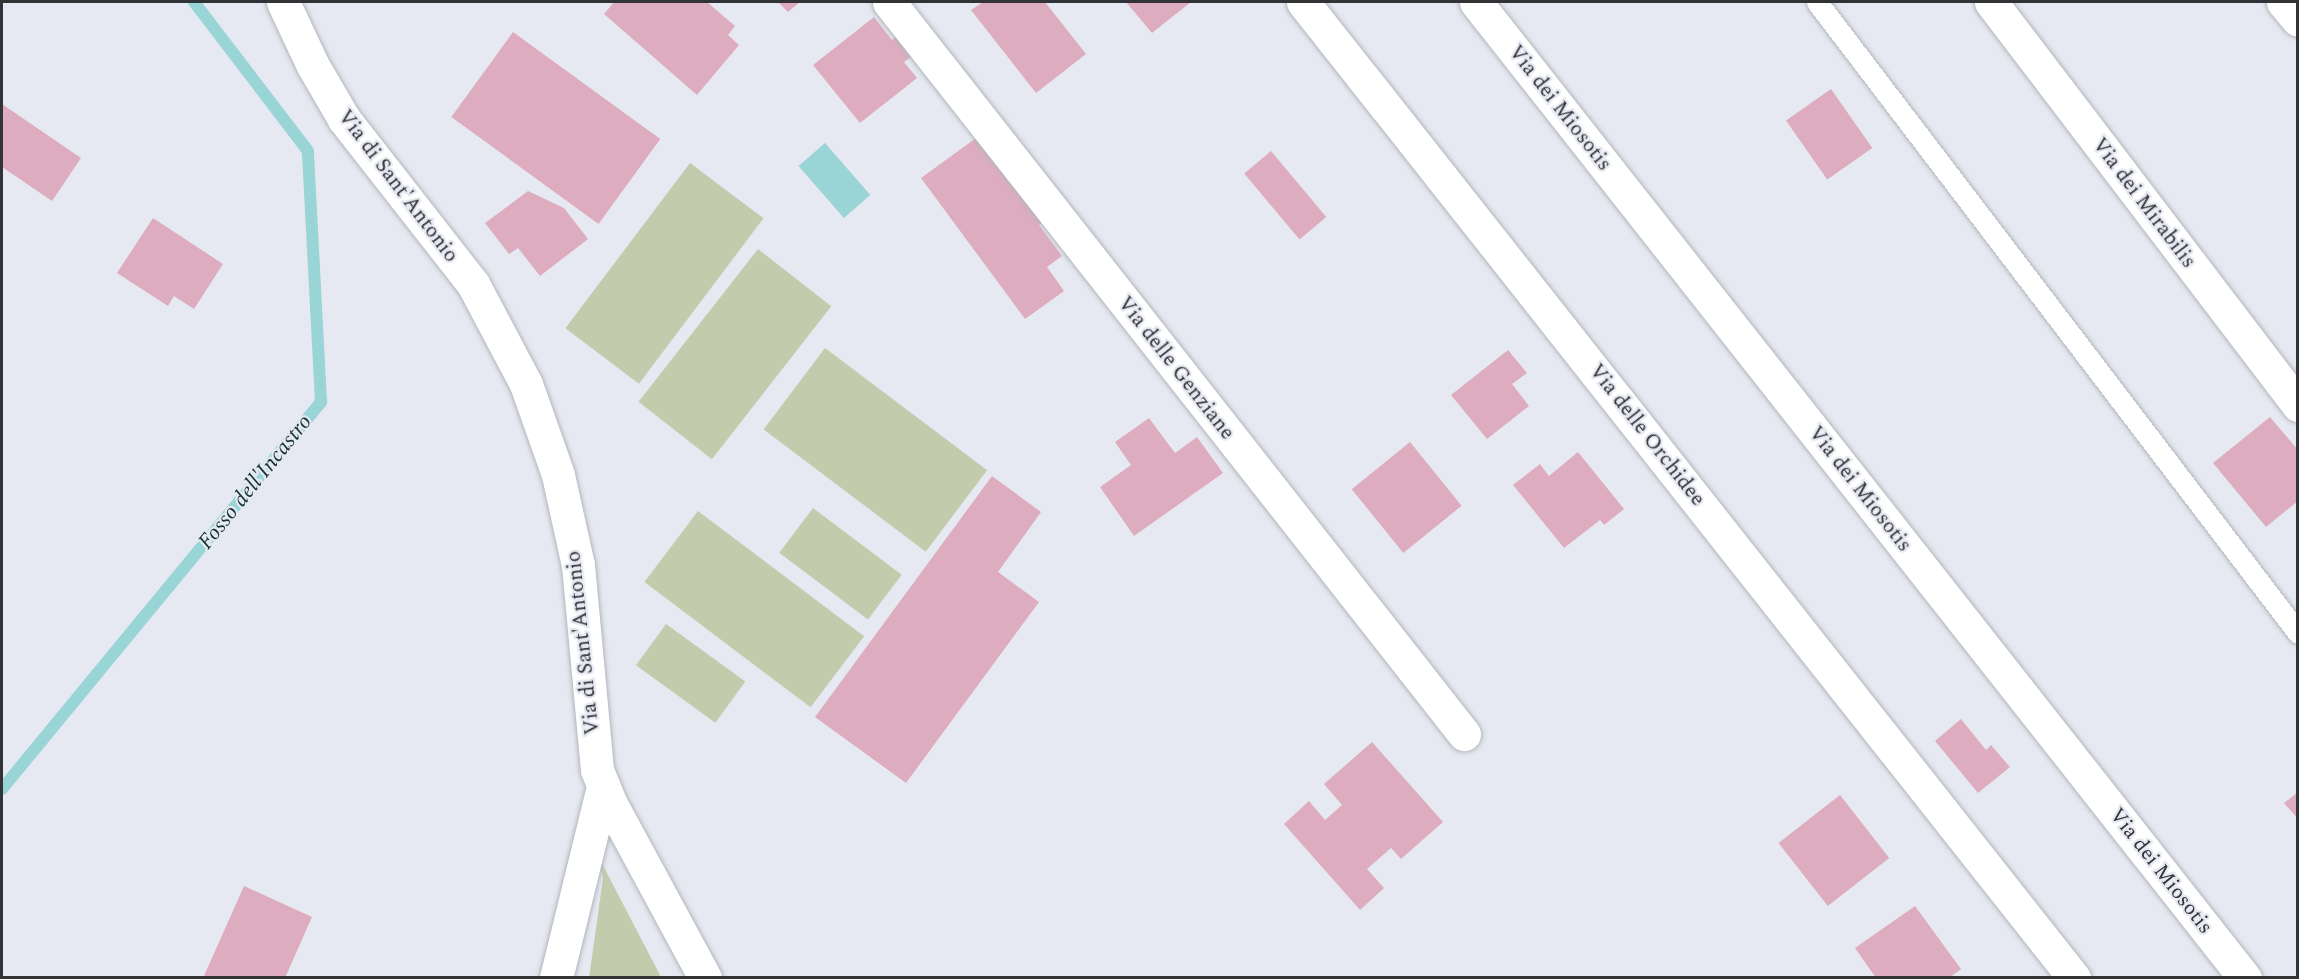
<!DOCTYPE html>
<style>
body{margin:0}
#map{position:relative;width:2299px;height:979px;overflow:hidden;background:#e6e9f1;font-family:Spectral,serif}
div>[style]{position:absolute}
.green>*{inset:0;background:#c3cbad;transform-origin:0 0}
.water>*{inset:0;background:#99d4d7;transform-origin:0 0}
.stream>*{height:12px;margin:-6px;padding:0 6px;transform-origin:6px;border-radius:6px;background:#99d4d7}
.building>*{inset:0;background:#ddadbf;transform-origin:0 0}
.roads{filter:drop-shadow(0 0 2px #b3b6bd) drop-shadow(0 0 2px #b3b6bd)}
.service>*{height:21px;margin:-10.5px;padding:0 10.5px;transform-origin:10.5px;border-radius:10.5px;background:#fff}
.minor>*{height:33px;margin:-16.5px;padding:0 16.5px;transform-origin:16.5px;border-radius:16.5px;background:#fff}
span{translate:-50% -50%;white-space:nowrap;text-align:center;line-height:1.15;-webkit-text-stroke:4.5px #e6e9f1;paint-order:stroke}
.street-label{font-size:21px;color:#313336}
.water-label{font-size:22px;color:#143334;font-style:italic}
.frame{position:absolute;inset:0;border:3px solid #313336;pointer-events:none}
</style>
<div id="map">
<div class="green">
<i style="left:690px;top:163px;width:92px;height:207px;rotate:37deg"></i>
<i style="left:758px;top:249px;width:93px;height:194px;rotate:38deg"></i>
<i style="left:825px;top:348px;width:203px;height:102px;rotate:37deg"></i>
<i style="left:813px;top:508px;width:111px;height:56px;rotate:37deg"></i>
<i style="left:698px;top:511px;width:208px;height:89px;rotate:37deg"></i>
<i style="left:666px;top:624px;width:98px;height:51px;rotate:36deg"></i>
<i style="clip-path:polygon(597px 854px,661px 977px,589px 978px,603px 878px)"></i>
</div>
<div class="water">
<i style="left:825px;top:143px;width:69px;height:35px;rotate:49deg"></i>
</div>
<div class="stream">
<i style="left:2px;top:789px;width:502px;rotate:-50.5deg"></i>
<i style="left:321px;top:402px;width:251px;rotate:-93deg"></i>
<i style="left:308px;top:151px;width:188px;rotate:-127.4deg"></i>
</div>
<div class="building">
<i style="clip-path:polygon(614px 2px,707px 2px,735px 26px,728px 35px,739px 45px,697px 95px,604px 14px)"></i>
<i style="clip-path:polygon(778px 2px,800px 2px,788px 12px)"></i>
<i style="clip-path:polygon(983px 2px,1045px 2px,1086px 54px,1036px 93px,971px 10px)"></i>
<i style="clip-path:polygon(1126px 2px,1191px 2px,1152px 33px)"></i>
<i style="clip-path:polygon(874px 17px,892px 40px,899px 34px,915px 54px,904px 62px,917px 78px,860px 123px,813px 65px)"></i>
<i style="left:513px;top:32px;width:182px;height:105px;rotate:36deg"></i>
<i style="left:1831px;top:89px;width:72px;height:55px;rotate:55deg"></i>
<i style="clip-path:polygon(2px 104px,81px 158px,52px 201px,2px 167px)"></i>
<i style="clip-path:polygon(976px 138px,990px 158px,997px 153px,1047px 220px,1039px 225px,1062px 256px,1047px 267px,1064px 291px,1025px 319px,921px 178px)"></i>
<i style="left:1271px;top:151px;width:86px;height:35px;rotate:50deg"></i>
<i style="clip-path:polygon(528px 191px,564px 208px,588px 239px,540px 276px,518px 248px,509px 254px,485px 223px)"></i>
<i style="clip-path:polygon(153px 218px,223px 264px,194px 309px,174px 296px,168px 306px,117px 273px)"></i>
<i style="clip-path:polygon(1508px 350px,1527px 373px,1512px 384px,1529px 406px,1487px 439px,1451px 395px)"></i>
<i style="clip-path:polygon(2270px 417px,2298px 450px,2298px 501px,2266px 527px,2213px 463px)"></i>
<i style="clip-path:polygon(1149px 418px,1175px 453px,1197px 437px,1223px 473px,1134px 536px,1100px 487px,1131px 465px,1115px 442px)"></i>
<i style="left:1410px;top:442px;width:82px;height:75px;rotate:51deg"></i>
<i style="clip-path:polygon(1578px 452px,1624px 509px,1604px 525px,1600px 520px,1564px 548px,1513px 485px,1540px 464px,1549px 476px)"></i>
<i style="clip-path:polygon(992px 476px,1041px 512px,998px 572px,1039px 602px,906px 783px,815px 717px)"></i>
<i style="clip-path:polygon(1961px 719px,1986px 750px,1991px 745px,2010px 767px,1978px 793px,1935px 741px)"></i>
<i style="clip-path:polygon(1372px 742px,1443px 822px,1401px 859px,1391px 848px,1367px 869px,1384px 888px,1360px 910px,1284px 824px,1309px 801px,1325px 820px,1342px 805px,1324px 784px)"></i>
<i style="clip-path:polygon(2298px 792px,2298px 819px,2284px 803px)"></i>
<i style="left:1840px;top:795px;width:80px;height:78px;rotate:52deg"></i>
<i style="clip-path:polygon(244px 886px,312px 917px,285px 978px,203px 978px)"></i>
<i style="clip-path:polygon(1915px 906px,1961px 969px,1949px 978px,1876px 978px,1855px 948px)"></i>
</div>
<div class="roads">
<div class="service">
<i style="left:1817px;top:2px;width:793px;rotate:52.68deg"></i>
</div>
<div class="minor">
<i style="left:283px;top:2px;width:68px;rotate:64.9deg"></i>
<i style="left:312px;top:64px;width:64px;rotate:59.8deg"></i>
<i style="left:344px;top:119px;width:209px;rotate:52deg"></i>
<i style="left:473px;top:284px;width:113px;rotate:62.1deg"></i>
<i style="left:526px;top:384px;width:96px;rotate:70.6deg"></i>
<i style="left:558px;top:475px;width:92px;rotate:77.5deg"></i>
<i style="left:578px;top:565px;width:206px;rotate:84.7deg"></i>
<i style="left:597px;top:770px;width:37px;rotate:68deg"></i>
<i style="left:611px;top:804px;width:198px;rotate:61.6deg"></i>
<i style="left:889px;top:2px;width:931px;rotate:51.85deg"></i>
<i style="left:1303px;top:2px;width:1244px;rotate:51.69deg"></i>
<i style="left:1476px;top:2px;width:1243px;rotate:51.77deg"></i>
<i style="left:1991px;top:2px;width:507px;rotate:52.7deg"></i>
<i style="left:2283px;top:2px;width:23px;rotate:50deg"></i>
<i style="left:556px;top:978px;width:198px;rotate:-76.2deg"></i>
</div>
</div>
<div class="street-label">
<span style="left:1560px;top:108px;rotate:52deg">Via dei Miosotis</span>
<span style="left:398px;top:186px;rotate:53deg">Via di Sant'Antonio</span>
<span style="left:2144px;top:203px;rotate:53deg">Via dei Mirabilis</span>
<span style="left:1176px;top:368px;rotate:52deg">Via delle Genziane</span>
<span style="left:1647px;top:435px;rotate:52deg">Via delle Orchidee</span>
<span style="left:1860px;top:489px;rotate:52deg">Via dei Miosotis</span>
<span style="left:583px;top:643px;rotate:-96deg">Via di Sant'Antonio</span>
<span style="left:2161px;top:871px;rotate:52deg">Via dei Miosotis</span>
</div>
<div class="water-label">
<span style="left:255px;top:482px;rotate:-51deg">Fosso dell'Incastro</span>
</div>
<div class="frame"></div>
</div>
